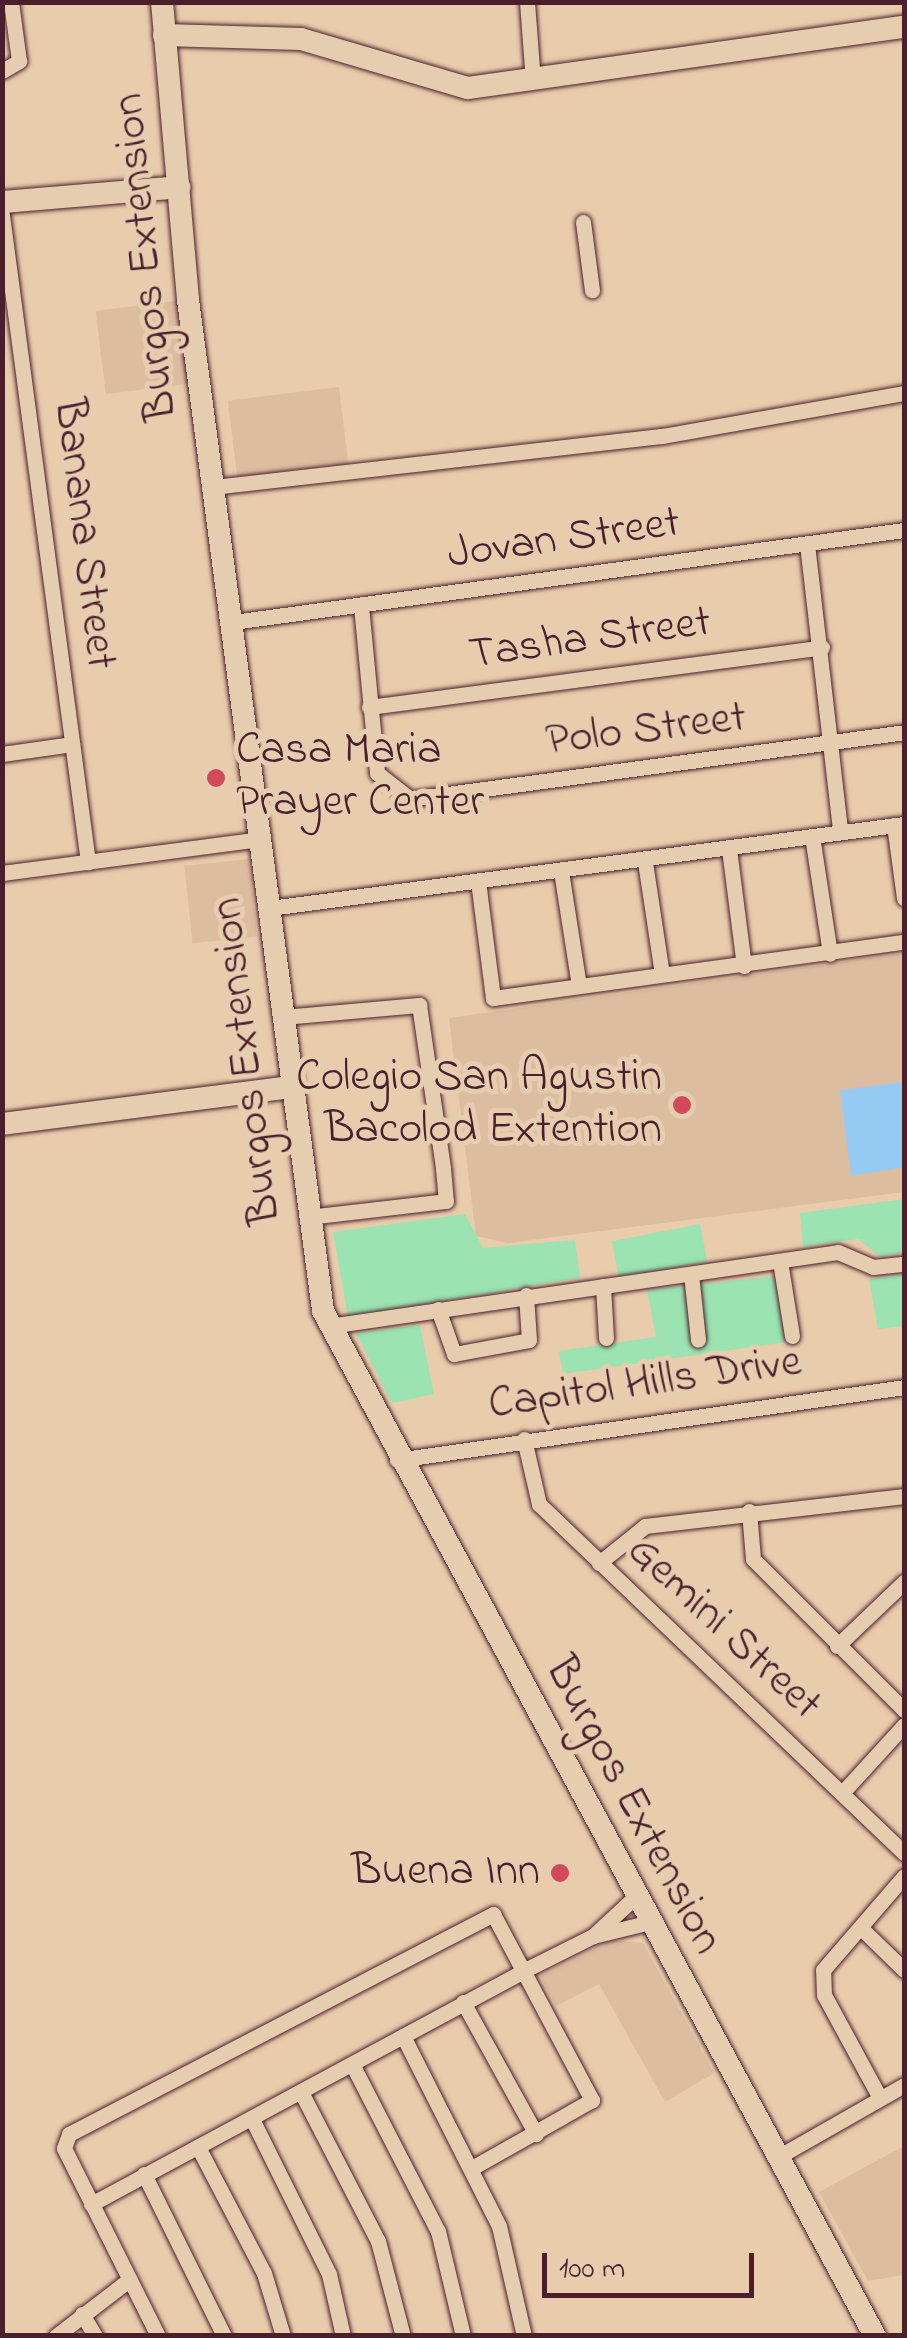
<!DOCTYPE html>
<style>
body{margin:0}
#map{position:relative;width:907px;height:2338px;overflow:hidden;background:#e9ccac;font-family:"Indie Flower",sans-serif}
div>[style]{position:absolute}
.built>*{inset:0;background:#ddbd9f;transform-origin:0 0}
.green>*{inset:0;background:#9be3b1;transform-origin:0 0}
.water>*{inset:0;background:#95cbf3}
.roads{filter:drop-shadow(0 0 2px #4a1f2b) drop-shadow(0 0 2px #4a1f2b)}
.street>*{height:15px;margin:-7.5px;padding:0 7.5px;transform-origin:7.5px;border-radius:7.5px;background:#e7cdaf}
.secondary>*{height:22px;margin:-11px;padding:0 11px;transform-origin:11px;border-radius:11px;background:#e7cdaf}
.dots>*{width:28px;height:28px;translate:-50% -50%;box-sizing:border-box;border:5px solid #e7cdaf;border-radius:50%}
span{translate:-50% -50%;white-space:nowrap;text-align:center;line-height:1.15;-webkit-text-stroke:10px #e7cdaf;paint-order:stroke}
.street-label{font-size:45px;color:#4a1f2b}
.poi-label{font-size:45px;color:#4a1f2b}
.left{translate:0 -50%;text-align:left}
.right{translate:-100% -50%;text-align:right}
.frame{position:absolute;inset:0;border:5px solid #4a1f2b;pointer-events:none}
.scale{position:absolute;left:542px;top:2253px;width:212px;height:45px;box-sizing:border-box;border:5px solid #4a1f2b;border-top:0;padding-left:12px;font-size:30px;line-height:35px;white-space:nowrap;color:#4a1f2b;-webkit-text-stroke:8px #e7cdaf;paint-order:stroke}
</style>
<div id="map">
<div class="built">
<i style="left:183px;top:300px;width:84px;height:88px;rotate:83deg"></i>
<i style="left:339px;top:387px;width:78px;height:112px;rotate:83deg"></i>
<i style="left:249px;top:859px;width:78px;height:65px;rotate:84deg"></i>
<i style="clip-path:polygon(904px 953px,904px 1192px,508px 1243px,476px 1236px,449px 1018px)"></i>
<i style="clip-path:polygon(610px 1940px,643px 1943px,714px 2073px,665px 2102px,599px 1984px,556px 2006px,540px 1976px)"></i>
<i style="clip-path:polygon(904px 2146px,904px 2275px,868px 2281px,819px 2192px)"></i>
</div>
<div class="green">
<i style="clip-path:polygon(904px 1199px,904px 1253px,879px 1256px,858px 1239px,803px 1247px,800px 1213px)"></i>
<i style="clip-path:polygon(465px 1214px,483px 1248px,575px 1240px,580px 1278px,348px 1317px,333px 1232px)"></i>
<i style="left:700px;top:1224px;width:38px;height:90px;rotate:79deg"></i>
<i style="clip-path:polygon(904px 1275px,904px 1326px,878px 1329px,869px 1279px)"></i>
<i style="clip-path:polygon(775px 1276px,787px 1342px,563px 1374px,559px 1351px,656px 1337px,647px 1290px)"></i>
<i style="clip-path:polygon(420px 1325px,434px 1394px,392px 1403px,356px 1333px)"></i>
</div>
<div class="water">
<i style="clip-path:polygon(904px 1082px,904px 1167px,851px 1176px,840px 1090px)"></i>
</div>
<div class="roads">
<div class="street">
<i style="left:527px;top:2px;width:79px;rotate:85.7deg"></i>
<i style="left:2px;top:71px;width:20px;rotate:-30deg"></i>
<i style="left:19px;top:61px;width:60px;rotate:-97.7deg"></i>
<i style="left:2px;top:215px;width:653px;rotate:82.43deg"></i>
<i style="left:583px;top:222px;width:69px;rotate:82.5deg"></i>
<i style="left:213px;top:487px;width:452px;rotate:-6.5deg"></i>
<i style="left:662px;top:436px;width:246px;rotate:-10.1deg"></i>
<i style="left:807px;top:544px;width:289px;rotate:83.4deg"></i>
<i style="left:361px;top:606px;width:168px;rotate:84.5deg"></i>
<i style="left:377px;top:773px;width:42px;rotate:38.2deg"></i>
<i style="left:410px;top:799px;width:499px;rotate:-7.7deg"></i>
<i style="left:233px;top:622px;width:677px;rotate:-7.81deg"></i>
<i style="left:369px;top:707px;width:457px;rotate:-7.5deg"></i>
<i style="left:2px;top:754px;width:71px;rotate:-8.1deg"></i>
<i style="left:894px;top:825px;width:74px;rotate:82.2deg"></i>
<i style="left:812px;top:836px;width:119px;rotate:81.3deg"></i>
<i style="left:729px;top:849px;width:118px;rotate:82.7deg"></i>
<i style="left:645px;top:862px;width:113px;rotate:81.4deg"></i>
<i style="left:561px;top:871px;width:116px;rotate:81.1deg"></i>
<i style="left:2px;top:873px;width:262px;rotate:-7.5deg"></i>
<i style="left:478px;top:881px;width:118px;rotate:82.7deg"></i>
<i style="left:493px;top:998px;width:415px;rotate:-7.8deg"></i>
<i style="left:270px;top:908px;width:640px;rotate:-7.55deg"></i>
<i style="left:282px;top:1017px;width:138px;rotate:-5deg"></i>
<i style="left:419px;top:1005px;width:165px;rotate:81.6deg"></i>
<i style="left:443px;top:1168px;width:33px;rotate:85deg"></i>
<i style="left:446px;top:1201px;width:140px;rotate:173.4deg"></i>
<i style="left:780px;top:1261px;width:76px;rotate:80.9deg"></i>
<i style="left:691px;top:1274px;width:66px;rotate:83.9deg"></i>
<i style="left:603px;top:1286px;width:52px;rotate:86.7deg"></i>
<i style="left:438px;top:1309px;width:48px;rotate:70.4deg"></i>
<i style="left:454px;top:1354px;width:76px;rotate:-10.6deg"></i>
<i style="left:529px;top:1340px;width:45px;rotate:-93.8deg"></i>
<i style="left:329px;top:1326px;width:514px;rotate:-8.27deg"></i>
<i style="left:838px;top:1252px;width:38px;rotate:23deg"></i>
<i style="left:873px;top:1267px;width:31px;rotate:-6deg"></i>
<i style="left:524px;top:1439px;width:67px;rotate:77deg"></i>
<i style="left:539px;top:1504px;width:505px;rotate:43.72deg"></i>
<i style="left:397px;top:1460px;width:512px;rotate:-8.19deg"></i>
<i style="left:749px;top:1511px;width:48px;rotate:85.2deg"></i>
<i style="left:753px;top:1559px;width:214px;rotate:45deg"></i>
<i style="left:599px;top:1563px;width:59px;rotate:-38.8deg"></i>
<i style="left:645px;top:1526px;width:261px;rotate:-6.6deg"></i>
<i style="left:837px;top:1646px;width:93px;rotate:-43.7deg"></i>
<i style="left:842px;top:1793px;width:92px;rotate:-47.6deg"></i>
<i style="left:861px;top:1928px;width:60px;rotate:44.3deg"></i>
<i style="left:593px;top:1936px;width:59px;rotate:-42.9deg"></i>
<i style="left:463px;top:2002px;width:151px;rotate:61.1deg"></i>
<i style="left:403px;top:2036px;width:213px;rotate:63.2deg"></i>
<i style="left:499px;top:2226px;width:113px;rotate:77.2deg"></i>
<i style="left:352px;top:2064px;width:188px;rotate:62.8deg"></i>
<i style="left:438px;top:2231px;width:108px;rotate:76.6deg"></i>
<i style="left:301px;top:2092px;width:168px;rotate:62.7deg"></i>
<i style="left:378px;top:2241px;width:98px;rotate:75.3deg"></i>
<i style="left:880px;top:2098px;width:117px;rotate:-118.5deg"></i>
<i style="left:824px;top:1995px;width:25px;rotate:-92deg"></i>
<i style="left:823px;top:1970px;width:124px;rotate:-49.2deg"></i>
<i style="left:252px;top:2119px;width:173px;rotate:63.6deg"></i>
<i style="left:329px;top:2274px;width:64px;rotate:77.3deg"></i>
<i style="left:198px;top:2147px;width:142px;rotate:62.4deg"></i>
<i style="left:264px;top:2273px;width:66px;rotate:73.2deg"></i>
<i style="left:776px;top:2158px;width:147px;rotate:-29.7deg"></i>
<i style="left:144px;top:2174px;width:181px;rotate:63.7deg"></i>
<i style="left:91px;top:2204px;width:493px;rotate:-28.3deg"></i>
<i style="left:525px;top:1970px;width:76px;rotate:-26.6deg"></i>
<i style="left:593px;top:1936px;width:59px;rotate:-13.8deg"></i>
<i style="left:82px;top:2314px;width:26px;rotate:59deg"></i>
<i style="left:56px;top:2336px;width:93px;rotate:-37.6deg"></i>
<i style="left:158px;top:2336px;width:210px;rotate:-116.6deg"></i>
<i style="left:64px;top:2148px;width:15px;rotate:-70deg"></i>
<i style="left:69px;top:2134px;width:478px;rotate:-27.4deg"></i>
<i style="left:493px;top:1914px;width:211px;rotate:62deg"></i>
<i style="left:592px;top:2100px;width:138px;rotate:150.5deg"></i>
</div>
<div class="secondary">
<i style="left:162px;top:2px;width:299px;rotate:85deg"></i>
<i style="left:188px;top:300px;width:1020px;rotate:82.39deg"></i>
<i style="left:323px;top:1311px;width:1164px;rotate:61.7deg"></i>
<i style="left:164px;top:35px;width:137px;rotate:1.7deg"></i>
<i style="left:301px;top:39px;width:174px;rotate:16.4deg"></i>
<i style="left:468px;top:88px;width:440px;rotate:-8deg"></i>
<i style="left:2px;top:202px;width:178px;rotate:-4.8deg"></i>
<i style="left:2px;top:1124px;width:290px;rotate:-7.3deg"></i>
</div>
</div>
<div class="dots">
<i style="left:216px;top:778px;background:#d1495b"></i>
<i style="left:682px;top:1105px;background:#d1495b"></i>
<i style="left:560px;top:1873px;background:#d1495b"></i>
</div>
<div class="street-label">
<span style="left:147px;top:257px;rotate:-96deg">Burgos Extension</span>
<span style="left:83px;top:534px;rotate:83deg">Banana Street</span>
<span style="left:564px;top:540px;rotate:-8deg">Jovan Street</span>
<span style="left:590px;top:640px;rotate:-8deg">Tasha Street</span>
<span style="left:646px;top:731px;rotate:-7deg">Polo Street</span>
<span style="left:248px;top:1061px;rotate:-97deg">Burgos Extension</span>
<span style="left:645px;top:1385px;rotate:-8deg">Capitol Hills Drive</span>
<span style="left:723px;top:1629px;rotate:43deg">Gemini Street</span>
<span style="left:632px;top:1806px;rotate:62deg">Burgos Extension</span>
</div>
<div class="poi-label">
<span class="left" style="left:236px;top:778px">Casa Maria<br>Prayer Center</span>
<span class="right" style="left:662px;top:1105px">Colegio San Agustin<br>Bacolod Extention</span>
<span class="right" style="left:540px;top:1873px">Buena Inn</span>
</div>
<div class="frame"></div>
<div class="scale">100 m</div>
</div>
